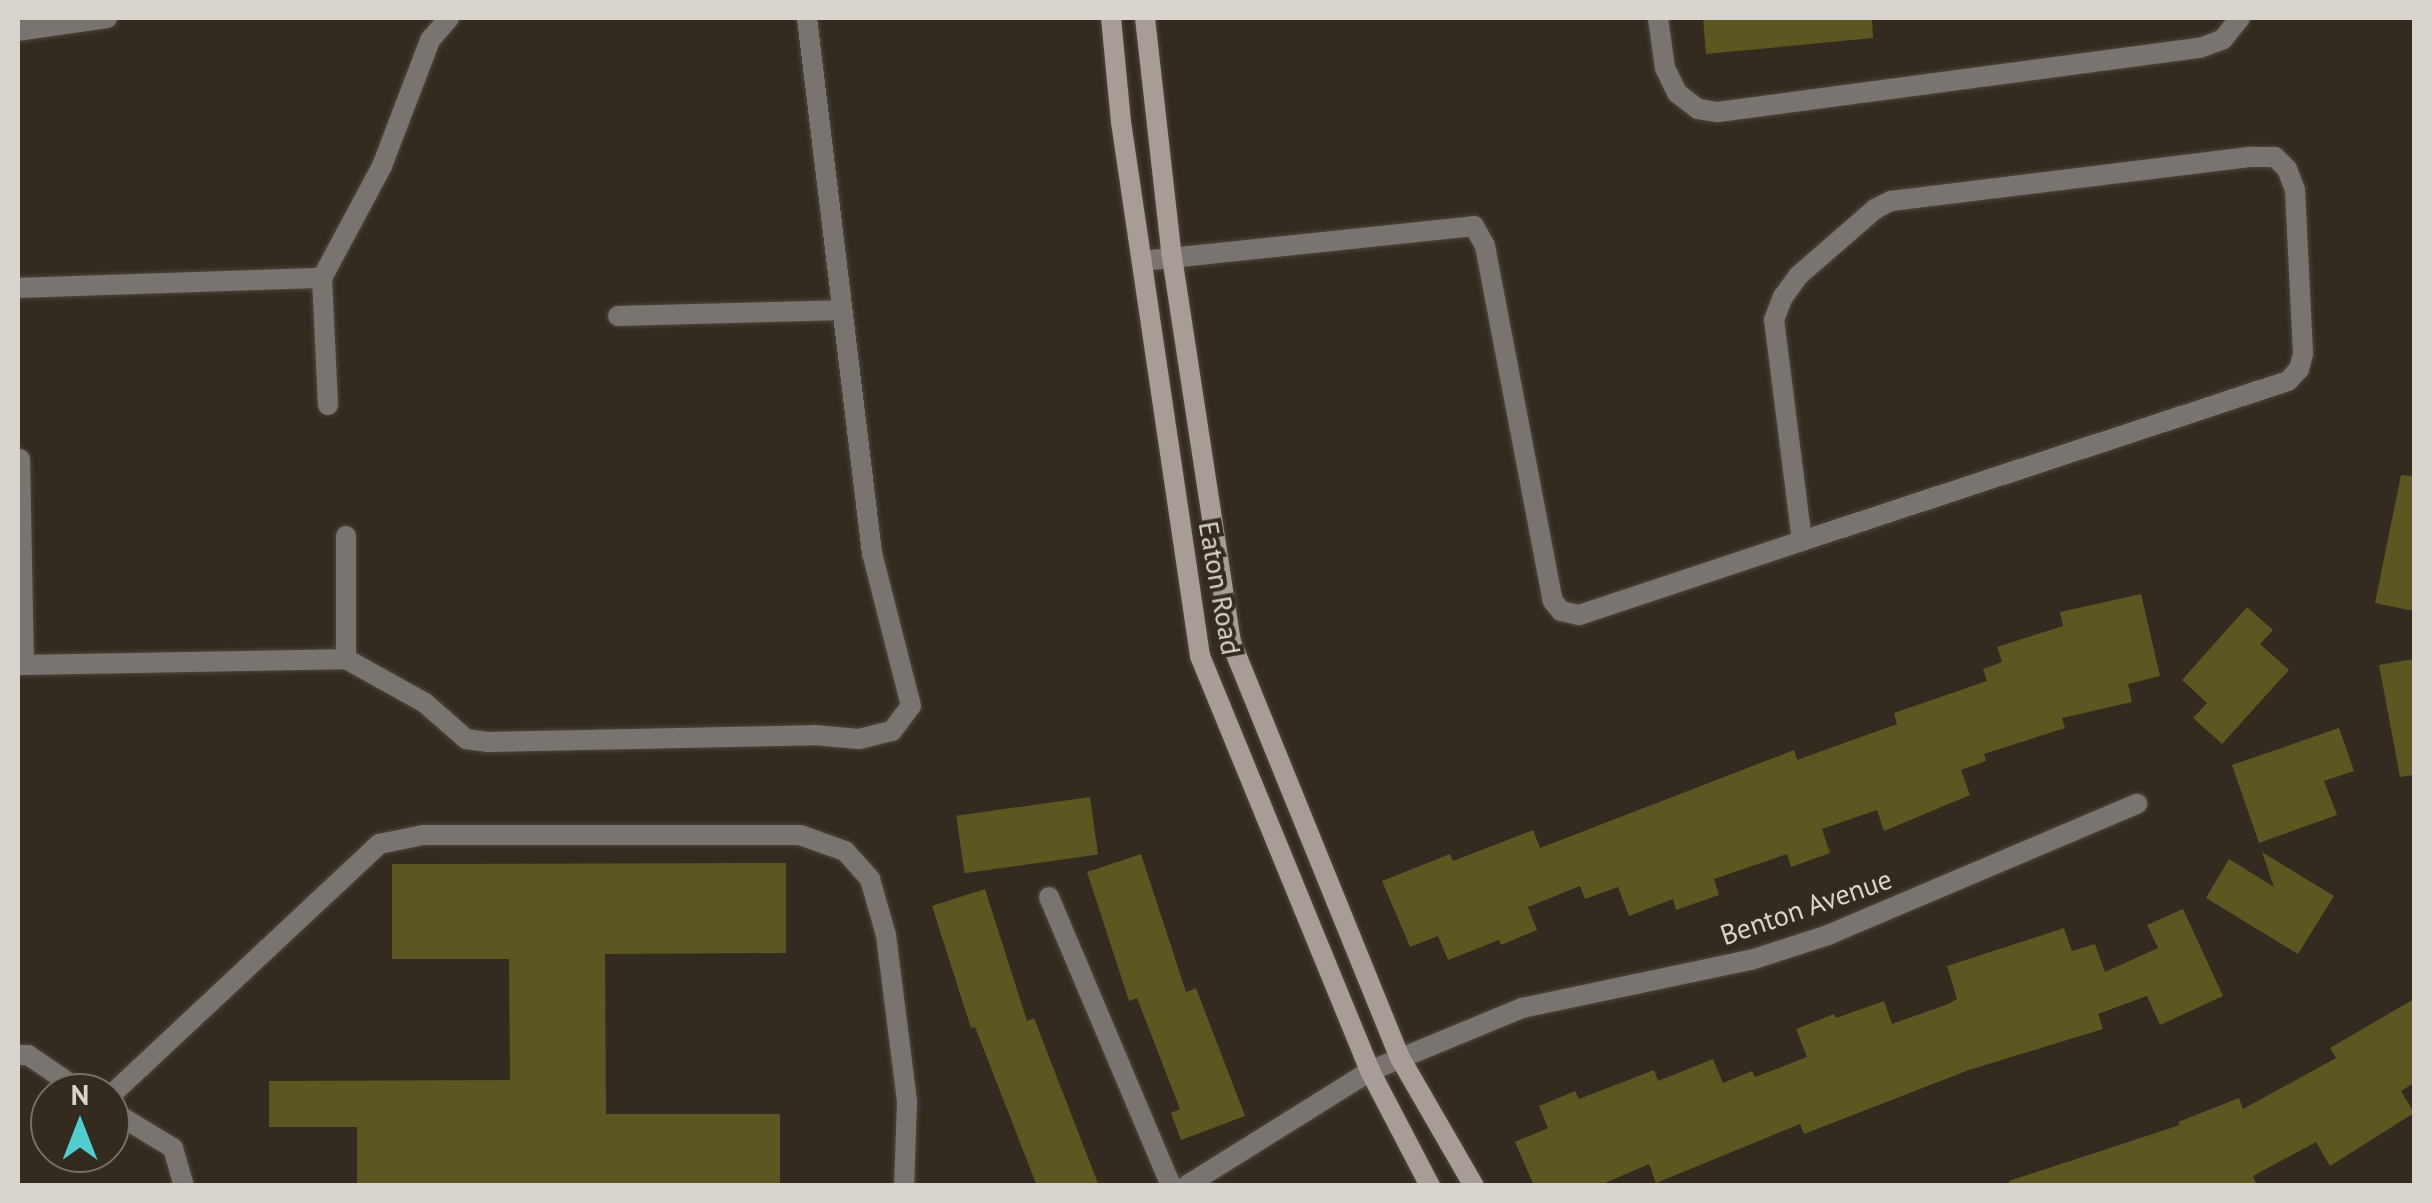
<!DOCTYPE html>
<style>
body{margin:0}
#map{position:relative;width:2432px;height:1203px;overflow:hidden;background:#332b20;font-family:"PT Sans",sans-serif}
div>[style]{position:absolute}
.building>*{inset:0;background:#5c5621;transform-origin:0 0}
.roads{filter:drop-shadow(0 0 2px #4e463c) drop-shadow(0 0 2px #4e463c)}
.lane>*{height:20px;margin:-10px;padding:0 10px;transform-origin:10px;border-radius:10px;background:#7a7470}
.street>*{height:20px;margin:-10px;padding:0 10px;transform-origin:10px;border-radius:10px;background:#7a7470}
.secondary>*{height:20px;margin:-10px;padding:0 10px;transform-origin:10px;border-radius:10px;background:#a79d96}
span{translate:-50% -50%;white-space:nowrap;text-align:center;line-height:1.15;-webkit-text-stroke:8px #332b20;paint-order:stroke}
.street-label{font-size:28px;color:#d9d4cd}
.frame{position:absolute;inset:0;border:20px solid #d9d4cd;pointer-events:none}
.north{position:absolute;left:30px;top:1073px;width:100px;height:100px;box-sizing:border-box;background:#332b20;border:2px solid #756f65;border-radius:50%;rotate:0deg;font-size:28px;font-weight:700;line-height:40px;text-align:center;color:#d9d4cd}
.north::after{content:'';display:block;margin:auto;width:35px;height:45px;background:#52cdd0;clip-path:polygon(50% 0,100% 100%,50% 72%,0 100%)}
</style>
<div id="map">
<div class="building">
<i style="clip-path:polygon(1703px 18px,1872px 18px,1873px 38px,1706px 54px)"></i>
<i style="clip-path:polygon(2401px 475px,2414px 476px,2414px 611px,2375px 603px)"></i>
<i style="clip-path:polygon(2141px 594px,2160px 676px,2128px 684px,2132px 702px,2062px 718px,2065px 728px,1984px 754px,1986px 761px,1961px 770px,1970px 795px,1884px 831px,1877px 810px,1822px 829px,1830px 853px,1791px 867px,1787px 854px,1714px 879px,1719px 895px,1676px 910px,1673px 899px,1629px 916px,1618px 887px,1585px 899px,1580px 886px,1528px 907px,1537px 930px,1501px 945px,1499px 940px,1448px 960px,1438px 936px,1410px 947px,1382px 881px,1450px 854px,1453px 861px,1533px 830px,1540px 848px,1794px 750px,1797px 760px,1897px 724px,1894px 713px,1987px 681px,1983px 669px,2002px 662px,1997px 647px,2063px 626px,2060px 612px)"></i>
<i style="clip-path:polygon(2247px 607px,2273px 630px,2260px 644px,2289px 670px,2222px 744px,2193px 718px,2207px 703px,2182px 680px)"></i>
<i style="clip-path:polygon(2414px 659px,2414px 775px,2400px 777px,2379px 665px)"></i>
<i style="clip-path:polygon(2339px 728px,2354px 771px,2324px 781px,2337px 815px,2259px 843px,2232px 765px)"></i>
<i style="left:1090px;top:797px;width:58px;height:135px;rotate:82deg"></i>
<i style="clip-path:polygon(2262px 852px,2334px 896px,2298px 954px,2206px 898px,2229px 859px,2274px 887px)"></i>
<i style="clip-path:polygon(1141px 854px,1186px 992px,1196px 988px,1245px 1116px,1181px 1140px,1171px 1113px,1180px 1109px,1137px 998px,1129px 1001px,1087px 872px)"></i>
<i style="clip-path:polygon(786px 863px,786px 953px,605px 954px,606px 1114px,780px 1114px,780px 1186px,357px 1186px,357px 1127px,269px 1127px,269px 1081px,510px 1080px,509px 959px,392px 959px,392px 864px)"></i>
<i style="clip-path:polygon(985px 889px,1027px 1021px,1034px 1018px,1099px 1186px,1037px 1186px,975px 1027px,971px 1028px,932px 906px)"></i>
<i style="clip-path:polygon(2183px 909px,2223px 996px,2160px 1025px,2147px 996px,2098px 1014px,2103px 1029px,1969px 1070px,1804px 1134px,1800px 1124px,1656px 1183px,1649px 1164px,1598px 1186px,1534px 1186px,1515px 1142px,1548px 1128px,1539px 1106px,1575px 1091px,1579px 1099px,1654px 1070px,1658px 1081px,1713px 1059px,1723px 1083px,1752px 1071px,1755px 1077px,1807px 1057px,1796px 1029px,1834px 1014px,1836px 1018px,1884px 1001px,1892px 1024px,1948px 1004px,1957px 999px,1947px 966px,2064px 928px,2072px 951px,2095px 944px,2105px 972px,2158px 948px,2147px 925px)"></i>
<i style="clip-path:polygon(2414px 999px,2414px 1083px,2401px 1091px,2414px 1113px,2330px 1166px,2316px 1142px,2253px 1176px,2257px 1186px,2010px 1186px,2009px 1181px,2180px 1125px,2178px 1122px,2239px 1098px,2243px 1109px,2336px 1058px,2330px 1048px)"></i>
</div>
<div class="roads">
<div class="lane">
<i style="left:1658px;top:18px;width:50px;rotate:82deg"></i>
<i style="left:1665px;top:68px;width:28px;rotate:64deg"></i>
<i style="left:1677px;top:93px;width:26px;rotate:37deg"></i>
<i style="left:1698px;top:109px;width:20px;rotate:9deg"></i>
<i style="left:1718px;top:112px;width:486px;rotate:-7.6deg"></i>
<i style="left:2200px;top:48px;width:25px;rotate:-21deg"></i>
<i style="left:2223px;top:39px;width:27px;rotate:-51deg"></i>
<i style="left:1142px;top:261px;width:334px;rotate:-6deg"></i>
<i style="left:1474px;top:226px;width:23px;rotate:61deg"></i>
<i style="left:1485px;top:246px;width:361px;rotate:79.2deg"></i>
<i style="left:1553px;top:601px;width:13px;rotate:51deg"></i>
<i style="left:1561px;top:611px;width:18px;rotate:13deg"></i>
<i style="left:1579px;top:615px;width:235px;rotate:-18.4deg"></i>
<i style="left:1802px;top:541px;width:223px;rotate:-97.2deg"></i>
<i style="left:1774px;top:320px;width:25px;rotate:-69deg"></i>
<i style="left:1783px;top:297px;width:26px;rotate:-54deg"></i>
<i style="left:1798px;top:276px;width:102px;rotate:-41deg"></i>
<i style="left:1875px;top:209px;width:18px;rotate:-27deg"></i>
<i style="left:1891px;top:201px;width:363px;rotate:-7deg"></i>
<i style="left:2251px;top:157px;width:24px"></i>
<i style="left:2275px;top:157px;width:17px;rotate:45deg"></i>
<i style="left:2287px;top:169px;width:22px;rotate:69deg"></i>
<i style="left:2295px;top:190px;width:164px;rotate:87.2deg"></i>
<i style="left:2303px;top:354px;width:16px;rotate:105deg"></i>
<i style="left:2299px;top:369px;width:16px;rotate:133deg"></i>
<i style="left:2288px;top:381px;width:512px;rotate:161.78deg"></i>
<i style="left:18px;top:288px;width:304px;rotate:-1.9deg"></i>
<i style="left:618px;top:316px;width:224px;rotate:-1.5deg"></i>
<i style="left:328px;top:405px;width:127px;rotate:-92.7deg"></i>
<i style="left:322px;top:278px;width:127px;rotate:-61.8deg"></i>
<i style="left:382px;top:166px;width:135px;rotate:-69.1deg"></i>
<i style="left:430px;top:40px;width:29px;rotate:-49deg"></i>
<i style="left:20px;top:459px;width:205px;rotate:88.9deg"></i>
<i style="left:346px;top:536px;width:123px;rotate:90deg"></i>
<i style="left:18px;top:665px;width:328px;rotate:-1deg"></i>
<i style="left:346px;top:659px;width:90px;rotate:29.1deg"></i>
<i style="left:425px;top:703px;width:55px;rotate:41.3deg"></i>
<i style="left:466px;top:739px;width:21px;rotate:8deg"></i>
<i style="left:487px;top:742px;width:327px;rotate:-1.2deg"></i>
<i style="left:814px;top:735px;width:45px;rotate:5.1deg"></i>
<i style="left:859px;top:739px;width:34px;rotate:-14deg"></i>
<i style="left:892px;top:731px;width:31px;rotate:-53deg"></i>
<i style="left:911px;top:706px;width:158px;rotate:-104.3deg"></i>
<i style="left:872px;top:553px;width:539px;rotate:-96.93deg"></i>
<i style="left:1049px;top:897px;width:314px;rotate:67.1deg"></i>
<i style="left:110px;top:1096px;width:369px;rotate:-43.1deg"></i>
<i style="left:379px;top:844px;width:45px;rotate:-11.6deg"></i>
<i style="left:423px;top:835px;width:377px"></i>
<i style="left:800px;top:835px;width:48px;rotate:19.6deg"></i>
<i style="left:845px;top:851px;width:38px;rotate:48deg"></i>
<i style="left:870px;top:879px;width:58px;rotate:74.1deg"></i>
<i style="left:886px;top:935px;width:168px;rotate:82.8deg"></i>
<i style="left:907px;top:1102px;width:84px;rotate:92deg"></i>
<i style="left:110px;top:1110px;width:74px;rotate:31.1deg"></i>
<i style="left:173px;top:1148px;width:40px;rotate:74deg"></i>
<i style="left:1186px;top:1186px;width:217px;rotate:-32deg"></i>
</div>
<div class="street">
<i style="left:18px;top:31px;width:90px;rotate:-8.3deg"></i>
<i style="left:18px;top:1055px;width:10px"></i>
<i style="left:28px;top:1055px;width:68px;rotate:34.2deg"></i>
<i style="left:1370px;top:1071px;width:165px;rotate:-22.5deg"></i>
<i style="left:1522px;top:1008px;width:237px;rotate:-11.9deg"></i>
<i style="left:1754px;top:959px;width:78px;rotate:-18deg"></i>
<i style="left:1828px;top:935px;width:336px;rotate:-23deg"></i>
</div>
<div class="secondary">
<i style="left:1111px;top:18px;width:104px;rotate:84.5deg"></i>
<i style="left:1121px;top:122px;width:540px;rotate:81.58deg"></i>
<i style="left:1200px;top:656px;width:448px;rotate:67.7deg"></i>
<i style="left:1370px;top:1071px;width:130px;rotate:62.4deg"></i>
<i style="left:1145px;top:18px;width:241px;rotate:83.6deg"></i>
<i style="left:1172px;top:257px;width:389px;rotate:81.3deg"></i>
<i style="left:1231px;top:642px;width:449px;rotate:67.9deg"></i>
<i style="left:1400px;top:1058px;width:148px;rotate:60deg"></i>
</div>
</div>
<div class="street-label">
<span style="left:1220px;top:588px;rotate:80deg">Eaton Road</span>
<span style="left:1806px;top:907px;rotate:-19deg">Benton Avenue</span>
</div>
<div class="frame"></div>
<div class="north">N</div>
</div>
